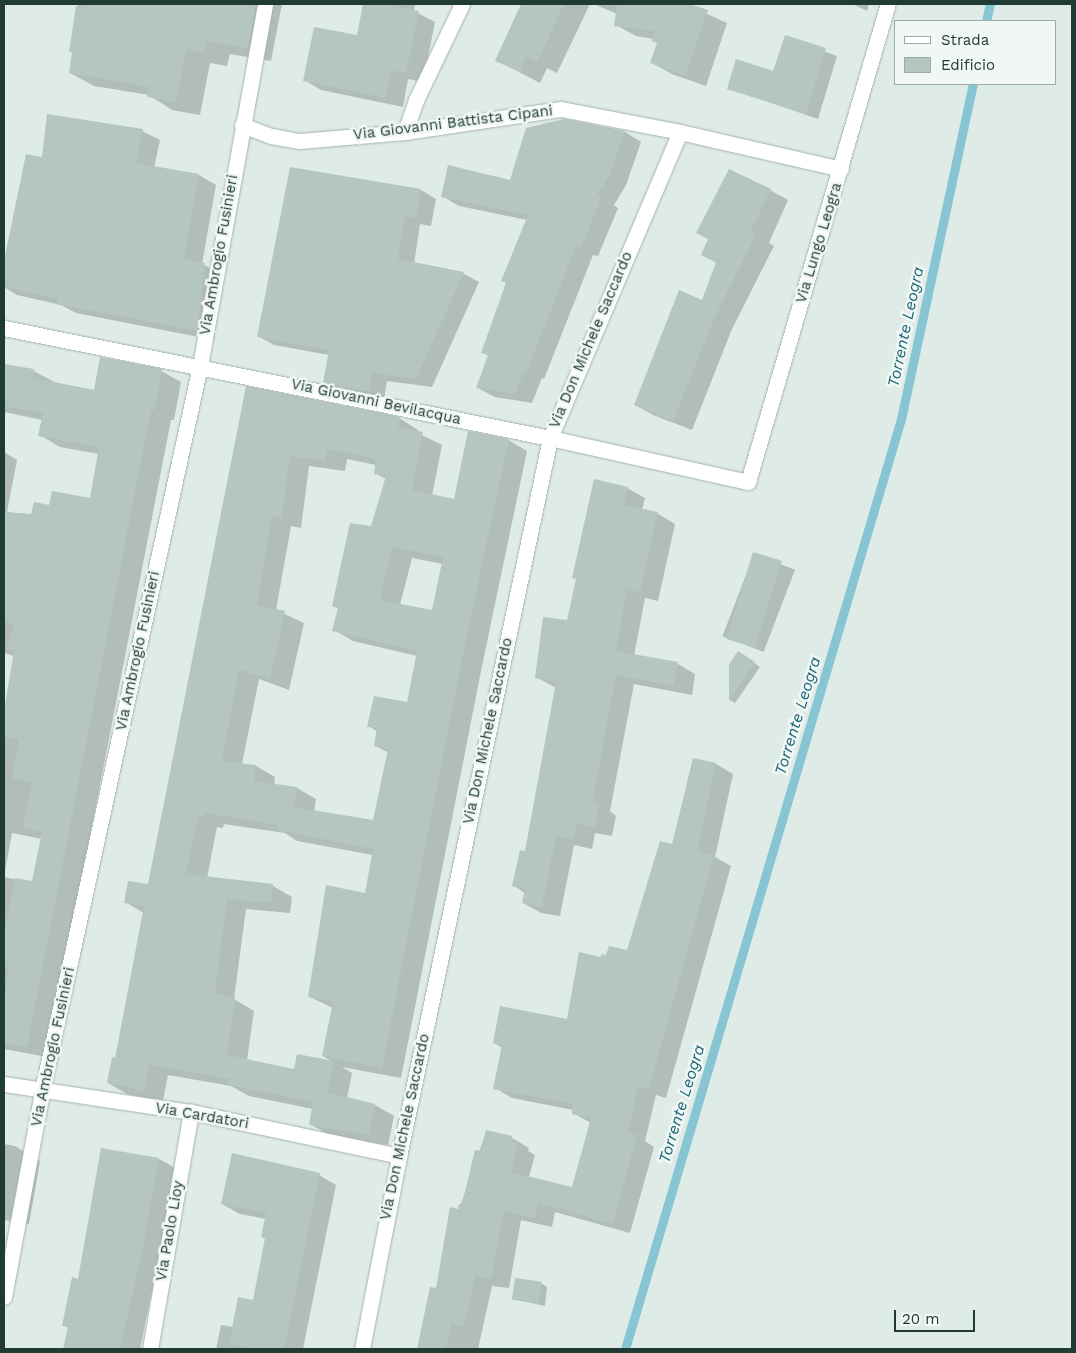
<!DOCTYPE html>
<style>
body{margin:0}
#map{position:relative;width:1076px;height:1353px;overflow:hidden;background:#dfebe6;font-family:"Work Sans",sans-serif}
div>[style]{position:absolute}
.shadow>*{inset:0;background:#0003;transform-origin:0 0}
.stream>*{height:9px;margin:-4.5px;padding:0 4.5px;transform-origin:4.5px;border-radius:4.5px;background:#86c5d1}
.building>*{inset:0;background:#b5c5bf;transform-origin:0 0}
.roads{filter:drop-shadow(0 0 1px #a2b3ad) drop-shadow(0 0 1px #a2b3ad)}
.street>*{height:15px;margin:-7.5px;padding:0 7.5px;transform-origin:7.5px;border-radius:7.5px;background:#fff}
span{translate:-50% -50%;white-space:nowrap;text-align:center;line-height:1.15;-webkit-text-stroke:5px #f0f7f4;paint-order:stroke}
.street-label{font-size:15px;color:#203b34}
.water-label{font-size:16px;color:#1a6677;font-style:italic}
.frame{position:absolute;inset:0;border:5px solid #203b34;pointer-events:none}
.legend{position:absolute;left:894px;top:20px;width:162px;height:65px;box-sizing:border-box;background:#f0f7f4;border:1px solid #9daca7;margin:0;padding:6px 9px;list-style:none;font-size:15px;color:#203b34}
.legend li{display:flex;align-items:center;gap:10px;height:25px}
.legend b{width:25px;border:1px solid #9daca7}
.scale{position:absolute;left:894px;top:1310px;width:81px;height:22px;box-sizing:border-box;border:2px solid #203b34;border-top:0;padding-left:6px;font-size:15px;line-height:18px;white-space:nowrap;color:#203b34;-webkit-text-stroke:4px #f0f7f4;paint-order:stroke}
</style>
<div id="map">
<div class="shadow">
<i style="clip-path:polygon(78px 4px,282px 4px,271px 61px,230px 54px,227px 66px,210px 63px,200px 115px,172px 110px,149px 95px,94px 86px,70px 73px,73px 53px,70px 51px)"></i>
<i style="clip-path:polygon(365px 4px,415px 4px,414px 11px,435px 22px,423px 82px,408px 79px,403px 107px,321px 90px,304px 80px,358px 37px)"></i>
<i style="clip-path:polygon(523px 4px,590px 4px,557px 73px,547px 68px,540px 83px,496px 60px)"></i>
<i style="clip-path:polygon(594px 4px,685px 4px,727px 23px,706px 86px,672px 74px,652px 63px,658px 43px,654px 39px,636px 36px,616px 25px,617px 14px)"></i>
<i style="clip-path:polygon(852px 4px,869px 4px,867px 11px)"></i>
<i style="clip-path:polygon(785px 37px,837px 56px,818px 119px,728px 88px,774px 72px)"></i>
<i style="clip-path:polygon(564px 120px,625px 132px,641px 142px,626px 185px,614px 205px,618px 208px,598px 256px,593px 255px,544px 379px,542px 378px,532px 403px,495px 397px,478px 388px,489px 356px,483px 352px,527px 220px,459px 206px,442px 196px,510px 182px)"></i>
<i style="clip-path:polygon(142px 131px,160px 140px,154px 168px,199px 175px,216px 185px,202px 264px,222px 274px,214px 340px,76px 313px,61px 305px,17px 295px,4px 287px,4px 265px,27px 155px,43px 158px)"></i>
<i style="clip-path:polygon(421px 190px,436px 199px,431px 226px,420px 224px,414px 264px,464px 274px,479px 282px,432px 387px,387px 381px,384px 400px,340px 391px,324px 382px,329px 355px,274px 345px,258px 336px)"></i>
<i style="clip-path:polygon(770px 190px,788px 200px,769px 243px,774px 246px,732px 329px,692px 430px,653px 415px,635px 405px,703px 301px,717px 263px,702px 255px)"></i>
<i style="clip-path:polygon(evenodd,4px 366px,34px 371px,54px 382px,95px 391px,161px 371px,181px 382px,174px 420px,171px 420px,47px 1057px,4px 1049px,4px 719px,14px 656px,4px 653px,4px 624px,19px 581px,4px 578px,4px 452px,17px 460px,7px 512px,32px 515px,50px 506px,91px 500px,99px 454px,60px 447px,40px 435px,42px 420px,4px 412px,4px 366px,12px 833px,42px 839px,33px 883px,4px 877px,12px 833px)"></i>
<i style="clip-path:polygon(evenodd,247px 388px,399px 418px,418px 430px,418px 433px,442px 445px,432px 496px,455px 501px,508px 440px,527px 451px,481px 671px,401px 1078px,342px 1067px,352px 1073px,347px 1098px,375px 1105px,394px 1116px,388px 1145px,329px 1135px,310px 1124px,313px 1109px,249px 1096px,231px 1086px,168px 1075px,163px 1101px,127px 1094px,108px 1083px,116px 1059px,144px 913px,125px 902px,149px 886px,247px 388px,347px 459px,376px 465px,375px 473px,386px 479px,372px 527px,333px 606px,339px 609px,334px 630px,353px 641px,417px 656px,408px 703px,369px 726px,378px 732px,376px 746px,389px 753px,374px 822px,314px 812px,316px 799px,297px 788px,274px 785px,275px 777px,256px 766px,242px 764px,259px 679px,289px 690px,304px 623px,276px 610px,291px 526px,301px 528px,309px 466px,345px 471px,347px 459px,247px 388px,412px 558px,443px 564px,433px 612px,400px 605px,412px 558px,247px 388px,224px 824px,285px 833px,297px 841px,373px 855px,366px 894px,310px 997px,333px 1008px,323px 1056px,333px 1062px,295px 1070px,247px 1060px,254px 1011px,234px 999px,246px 909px,290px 913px,292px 897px,273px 886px,207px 878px,217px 827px,223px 828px,224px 824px)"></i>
<i style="clip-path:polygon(627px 488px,645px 498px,642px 510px,658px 514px,675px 524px,658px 601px,645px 598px,634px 656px,678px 664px,695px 674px,692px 695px,634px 684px,610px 811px,616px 816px,612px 836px,595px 833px,592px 849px,574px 845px,560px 916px,541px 913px,523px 903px,525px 893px,514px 886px,526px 852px,556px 688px,536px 677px,568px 622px,577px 579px,573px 577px)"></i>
<i style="left:754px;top:554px;width:44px;height:88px;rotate:21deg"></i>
<i style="clip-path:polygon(744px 656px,760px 667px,735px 703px,730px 700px,730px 664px)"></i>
<i style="clip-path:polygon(694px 760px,716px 764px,733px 774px,715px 857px,731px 866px,666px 1098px,656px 1095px,645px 1141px,654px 1147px,630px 1233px,555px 1212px,552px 1227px,521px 1220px,509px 1288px,492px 1286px,478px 1349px,418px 1349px,431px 1288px,437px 1290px,459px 1210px,486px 1132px,512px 1138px,529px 1148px,528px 1151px,535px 1155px,529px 1177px,573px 1188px,591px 1123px,573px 1113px,573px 1110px,512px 1098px,495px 1088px,503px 1048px,494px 1043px,568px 1021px,602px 958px,628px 951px,673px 846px)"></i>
<i style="clip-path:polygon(4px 1144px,15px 1146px,40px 1161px,29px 1224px,4px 1220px)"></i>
<i style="clip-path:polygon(159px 1159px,177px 1169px,140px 1349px,64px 1349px,69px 1328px,63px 1325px,79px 1280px)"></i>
<i style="clip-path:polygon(319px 1175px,336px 1185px,303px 1349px,216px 1349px,221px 1325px,233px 1327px,254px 1302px,266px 1239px,262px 1237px,266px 1219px,240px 1214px,222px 1204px)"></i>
<i style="clip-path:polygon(541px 1283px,547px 1287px,545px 1306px,513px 1299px)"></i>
</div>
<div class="stream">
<i style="left:986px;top:21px;width:17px;rotate:-77deg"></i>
<i style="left:625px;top:1349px;width:970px;rotate:-73.47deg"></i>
<i style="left:901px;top:419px;width:343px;rotate:-77.9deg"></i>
</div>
<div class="building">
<i style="clip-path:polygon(82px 4px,256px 4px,248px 48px,206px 41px,204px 53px,186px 50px,176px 102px,147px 97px,149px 87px,69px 73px,72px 52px,69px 52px,76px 6px,82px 7px)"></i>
<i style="clip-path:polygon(363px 4px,385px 4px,419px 11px,406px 73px,391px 70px,386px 98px,303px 81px,314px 27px,357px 35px)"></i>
<i style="clip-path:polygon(521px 4px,564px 4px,537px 62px,526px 57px,520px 72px,495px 61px)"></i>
<i style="clip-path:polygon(617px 4px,689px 4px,708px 10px,686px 76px,650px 63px,657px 43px,652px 41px,655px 31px,614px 26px)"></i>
<i style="clip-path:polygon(785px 35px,826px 48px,806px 114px,727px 89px,736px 59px,773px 71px)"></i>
<i style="clip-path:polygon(47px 114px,143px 129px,136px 163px,199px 174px,184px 259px,205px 263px,197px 331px,57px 304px,58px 299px,4px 287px,4px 261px,26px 154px,42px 157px)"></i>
<i style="clip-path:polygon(564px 119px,625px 131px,610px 175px,597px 195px,602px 197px,581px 248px,576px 246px,527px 371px,525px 369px,515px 394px,476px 388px,488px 355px,481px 353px,506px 283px,501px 281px,528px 215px,441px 197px,448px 165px,510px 180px,526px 128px)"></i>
<i style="clip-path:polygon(290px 167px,421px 189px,416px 218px,405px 216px,398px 259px,464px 272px,416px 379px,372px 373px,369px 392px,323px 383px,329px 350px,257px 337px)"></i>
<i style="clip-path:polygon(729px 169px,771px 189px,751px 231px,756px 234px,714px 319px,673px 421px,634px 405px,679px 290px,702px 300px,716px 262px,701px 255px,708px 239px,696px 233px)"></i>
<i style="clip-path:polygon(100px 357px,162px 369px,155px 410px,151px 410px,27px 1047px,4px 1043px,4px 996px,9px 967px,4px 966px,4px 932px,15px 878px,32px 881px,42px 832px,23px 828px,32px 782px,12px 778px,19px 739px,4px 737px,4px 711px,14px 651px,6px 649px,14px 624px,4px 621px,4px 512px,31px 514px,34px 502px,49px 505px,52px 491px,90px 498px,99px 447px,38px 436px,43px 413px,4px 406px,4px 364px,34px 369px,33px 378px,94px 390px)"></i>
<i style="clip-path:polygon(evenodd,246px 386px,400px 417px,398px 427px,423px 432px,412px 490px,454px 499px,468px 431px,509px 439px,462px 659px,382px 1068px,322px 1056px,333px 1002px,308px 997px,326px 885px,365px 893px,373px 849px,277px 830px,277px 825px,205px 813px,204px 818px,198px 817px,186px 874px,273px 884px,271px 903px,227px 899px,215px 993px,235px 998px,227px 1055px,294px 1069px,297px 1054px,334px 1061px,327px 1092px,375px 1104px,369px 1135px,309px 1125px,313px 1102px,228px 1085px,230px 1079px,149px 1065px,144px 1091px,107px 1083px,112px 1057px,115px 1058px,144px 906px,124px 903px,128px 881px,148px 884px,246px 386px,328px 449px,376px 459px,374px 474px,386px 476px,371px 526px,350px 523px,332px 606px,338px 608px,332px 631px,417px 651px,407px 702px,374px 696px,367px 727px,377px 728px,374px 746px,388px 749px,373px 820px,294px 807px,297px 787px,254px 781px,256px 765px,222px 761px,239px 669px,270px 680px,285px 611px,257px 605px,272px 516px,282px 518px,290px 456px,325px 461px,328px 449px,246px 386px,392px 547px,443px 557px,432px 610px,380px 600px,392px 547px)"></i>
<i style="clip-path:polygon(594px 479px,628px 487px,624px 505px,658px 512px,640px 592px,627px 589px,616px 651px,678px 662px,674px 686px,616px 675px,593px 800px,599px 804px,595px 827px,577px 823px,574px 839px,556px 836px,542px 907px,522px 903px,525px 889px,512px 886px,520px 850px,525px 851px,556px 682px,535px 678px,543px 617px,567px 620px,576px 579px,572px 578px)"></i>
<i style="left:753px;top:552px;width:30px;height:91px;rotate:17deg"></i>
<i style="clip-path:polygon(738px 651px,755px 662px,729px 701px,729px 664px)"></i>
<i style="clip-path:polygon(693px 758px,716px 763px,697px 851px,714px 855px,649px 1089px,638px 1086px,628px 1133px,637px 1135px,613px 1224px,538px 1203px,534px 1218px,504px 1211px,491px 1279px,475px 1276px,464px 1327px,451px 1324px,446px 1349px,417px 1349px,430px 1287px,436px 1288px,450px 1207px,458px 1209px,459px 1204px,462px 1204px,475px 1150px,481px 1151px,486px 1130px,512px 1136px,511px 1142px,518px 1143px,511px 1172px,572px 1187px,591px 1118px,572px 1114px,573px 1104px,493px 1089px,502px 1045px,493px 1043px,500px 1006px,567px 1019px,579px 952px,601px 957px,601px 954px,606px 955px,609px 946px,627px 950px,660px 841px,672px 844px)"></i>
<i style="clip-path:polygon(101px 1148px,159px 1158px,142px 1252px,120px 1349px,63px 1349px,68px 1327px,62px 1326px,72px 1277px,78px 1279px)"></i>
<i style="clip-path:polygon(232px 1153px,320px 1173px,284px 1349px,257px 1349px,229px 1344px,238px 1297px,253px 1300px,265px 1238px,261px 1237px,266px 1213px,221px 1204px)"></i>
<i style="left:515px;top:1278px;width:27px;height:22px;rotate:8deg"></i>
</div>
<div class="roads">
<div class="street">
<i style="left:242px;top:125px;width:31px;rotate:21deg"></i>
<i style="left:271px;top:136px;width:29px;rotate:10deg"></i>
<i style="left:300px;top:141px;width:105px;rotate:-4.9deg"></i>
<i style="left:405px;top:132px;width:158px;rotate:-8.4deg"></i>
<i style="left:561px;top:109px;width:121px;rotate:10.9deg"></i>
<i style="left:680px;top:132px;width:165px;rotate:12.9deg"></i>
<i style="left:405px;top:132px;width:34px;rotate:-71deg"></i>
<i style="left:416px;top:100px;width:106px;rotate:-64.4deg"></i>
<i style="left:4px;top:328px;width:557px;rotate:11.39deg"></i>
<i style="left:550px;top:438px;width:203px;rotate:12.5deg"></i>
<i style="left:748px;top:482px;width:498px;rotate:-73.7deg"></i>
<i style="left:4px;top:1084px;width:189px;rotate:8.5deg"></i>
<i style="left:191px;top:1112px;width:213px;rotate:11.9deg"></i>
<i style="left:4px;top:1297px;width:209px;rotate:-79.5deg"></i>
<i style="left:42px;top:1091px;width:742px;rotate:-77.71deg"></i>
<i style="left:200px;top:366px;width:368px;rotate:-79.8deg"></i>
<i style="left:150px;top:1349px;width:241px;rotate:-80.2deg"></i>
<i style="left:362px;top:1349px;width:197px;rotate:-79.1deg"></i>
<i style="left:399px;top:1156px;width:734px;rotate:-78.12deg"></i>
<i style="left:550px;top:438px;width:332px;rotate:-67deg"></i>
</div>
</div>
<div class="street-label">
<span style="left:453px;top:123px;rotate:-7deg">Via Giovanni Battista Cipani</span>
<span style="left:819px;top:243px;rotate:-73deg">Via Lungo Leogra</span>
<span style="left:219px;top:255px;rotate:-80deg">Via Ambrogio Fusinieri</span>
<span style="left:591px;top:340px;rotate:-67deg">Via Don Michele Saccardo</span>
<span style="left:376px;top:402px;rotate:12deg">Via Giovanni Bevilacqua</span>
<span style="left:138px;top:651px;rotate:-78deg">Via Ambrogio Fusinieri</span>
<span style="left:488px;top:731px;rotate:-78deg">Via Don Michele Saccardo</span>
<span style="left:53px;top:1047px;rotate:-78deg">Via Ambrogio Fusinieri</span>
<span style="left:202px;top:1116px;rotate:10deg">Via Cardatori</span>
<span style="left:405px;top:1127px;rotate:-78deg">Via Don Michele Saccardo</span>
<span style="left:170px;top:1231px;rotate:-80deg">Via Paolo Lioy</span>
</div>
<div class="water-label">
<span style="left:906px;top:327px;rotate:-78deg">Torrente Leogra</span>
<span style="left:798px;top:716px;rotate:-73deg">Torrente Leogra</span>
<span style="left:682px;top:1104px;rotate:-73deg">Torrente Leogra</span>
</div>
<div class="frame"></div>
<ul class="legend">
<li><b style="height:6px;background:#fff"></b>Strada</li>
<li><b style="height:14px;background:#b5c5bf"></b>Edificio</li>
</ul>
<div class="scale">20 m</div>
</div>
